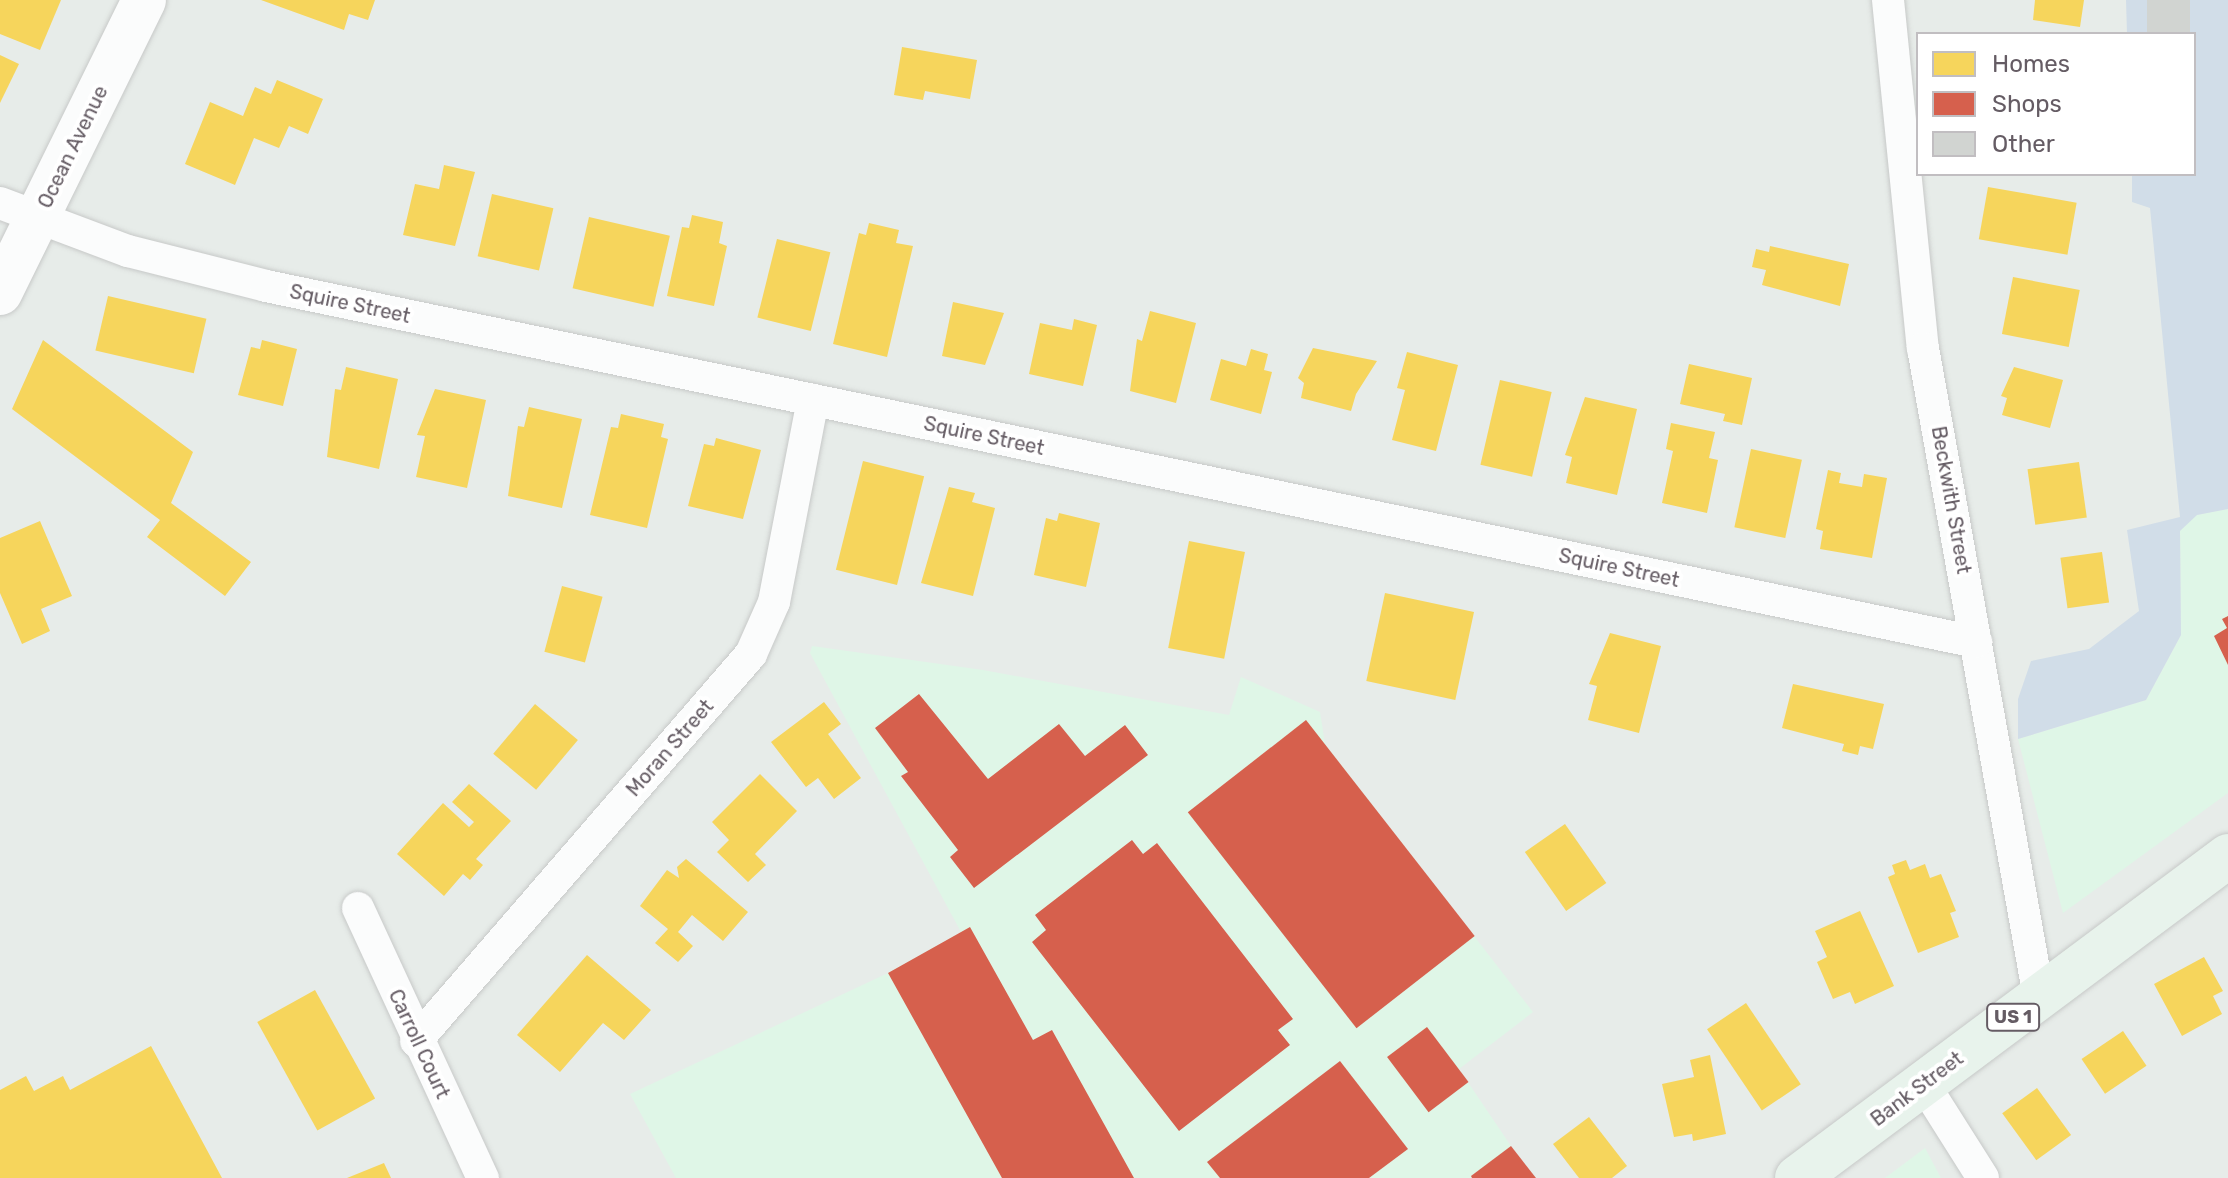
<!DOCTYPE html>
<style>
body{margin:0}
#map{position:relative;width:2228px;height:1178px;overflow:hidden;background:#e7ece9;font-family:Rubik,sans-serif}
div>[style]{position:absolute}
.commercial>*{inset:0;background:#dff6e7}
.green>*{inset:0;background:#d1dde8}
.homes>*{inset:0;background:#f6d55c;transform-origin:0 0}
.shops>*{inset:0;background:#d6604d;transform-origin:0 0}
.building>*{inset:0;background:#d1d4d1;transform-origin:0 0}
.roads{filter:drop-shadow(0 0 2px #c7c9c8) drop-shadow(0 0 2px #c7c9c8)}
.street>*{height:32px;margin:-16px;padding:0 16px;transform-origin:16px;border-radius:16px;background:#fbfcfc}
.secondary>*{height:44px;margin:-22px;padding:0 22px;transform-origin:22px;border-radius:22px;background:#fbfcfc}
.primary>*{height:44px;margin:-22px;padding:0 22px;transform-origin:22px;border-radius:22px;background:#e8f3ec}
span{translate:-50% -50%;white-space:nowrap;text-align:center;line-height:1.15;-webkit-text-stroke:8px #fff;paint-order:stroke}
.shield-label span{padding:2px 6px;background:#fff;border:2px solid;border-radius:6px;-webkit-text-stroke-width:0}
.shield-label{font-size:18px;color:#655c64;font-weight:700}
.street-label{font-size:20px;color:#655c64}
.legend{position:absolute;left:1916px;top:32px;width:280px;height:144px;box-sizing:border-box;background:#fff;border:2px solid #c1bec1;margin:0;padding:10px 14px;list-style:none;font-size:24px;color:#655c64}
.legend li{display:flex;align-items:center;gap:16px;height:40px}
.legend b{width:40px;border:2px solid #c1bec1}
</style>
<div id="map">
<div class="commercial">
<i style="clip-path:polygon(2228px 509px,2228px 793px,2063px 913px,2018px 739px,2146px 700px,2181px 635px,2180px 518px)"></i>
<i style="clip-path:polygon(812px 646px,983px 670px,1229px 715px,1241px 677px,1320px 712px,1325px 744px,1533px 1012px,1459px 1069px,1511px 1146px,1472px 1178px,676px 1178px,630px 1094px,888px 973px,961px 932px,810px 653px)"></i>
<i style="clip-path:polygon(1925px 1148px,1941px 1178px,1885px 1178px)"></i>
</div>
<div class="green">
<i style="clip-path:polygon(2126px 0,2228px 0,2228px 509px,2197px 515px,2180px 531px,2181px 635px,2146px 700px,2018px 739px,2018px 699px,2031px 661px,2089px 649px,2139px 611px,2127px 530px,2180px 517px,2150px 208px,2132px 202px,2132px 174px,2194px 174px,2194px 34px,2127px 34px)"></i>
</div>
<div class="homes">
<i style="clip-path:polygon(0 0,61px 0,40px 50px,0 34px)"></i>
<i style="clip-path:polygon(261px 0,375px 0,368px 20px,349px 14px,344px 30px)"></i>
<i style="clip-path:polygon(2035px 0,2084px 0,2080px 27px,2033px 20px)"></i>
<i style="clip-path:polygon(902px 47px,977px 60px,970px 99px,925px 91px,923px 100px,894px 95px)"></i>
<i style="clip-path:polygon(0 55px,19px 64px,0 103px)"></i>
<i style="clip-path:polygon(277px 80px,323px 99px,308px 134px,289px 126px,279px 148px,254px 138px,235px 185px,185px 164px,210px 102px,243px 116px,255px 87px,271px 94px)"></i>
<i style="clip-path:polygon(444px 165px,475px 172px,455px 246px,403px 235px,415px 184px,439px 189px)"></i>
<i style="left:1988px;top:187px;width:90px;height:53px;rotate:10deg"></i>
<i style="left:492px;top:194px;width:63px;height:64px;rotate:13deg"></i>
<i style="clip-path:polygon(692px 215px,723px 222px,719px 243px,727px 246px,714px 306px,667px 296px,682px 227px,689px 228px)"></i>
<i style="left:589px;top:217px;width:83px;height:73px;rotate:13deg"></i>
<i style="clip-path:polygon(869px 223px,899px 230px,896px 243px,913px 246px,887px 357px,833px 344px,859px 233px,866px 235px)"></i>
<i style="left:777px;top:239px;width:55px;height:81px;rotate:14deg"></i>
<i style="clip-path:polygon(1770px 246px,1849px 264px,1840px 306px,1762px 285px,1766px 270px,1752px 267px,1756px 249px,1769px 252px)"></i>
<i style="left:2013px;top:277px;width:68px;height:58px;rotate:11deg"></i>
<i style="left:108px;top:296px;width:101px;height:56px;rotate:13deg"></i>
<i style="clip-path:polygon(953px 302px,1004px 313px,985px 365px,942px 356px)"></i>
<i style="clip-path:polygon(1150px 311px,1196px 323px,1176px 403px,1130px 391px,1137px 339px,1142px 341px)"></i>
<i style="clip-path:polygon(1074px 319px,1097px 325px,1083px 386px,1029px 374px,1040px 323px,1072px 330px)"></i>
<i style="clip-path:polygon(43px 340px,193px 452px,171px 503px,251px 562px,225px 596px,147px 537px,160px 520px,12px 409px)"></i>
<i style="clip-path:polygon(262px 340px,297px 349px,283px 406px,238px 395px,251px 347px,260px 349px)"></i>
<i style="clip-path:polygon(1313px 348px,1377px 361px,1356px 394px,1351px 411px,1301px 398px,1304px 383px,1298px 378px)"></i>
<i style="clip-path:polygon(1251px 349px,1268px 354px,1264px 370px,1272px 372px,1261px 414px,1210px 400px,1221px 359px,1246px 366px)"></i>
<i style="clip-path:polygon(1407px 352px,1458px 365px,1436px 451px,1392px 440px,1405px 390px,1397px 388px)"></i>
<i style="clip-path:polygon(1689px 364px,1752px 378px,1742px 425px,1723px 421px,1725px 414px,1680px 404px)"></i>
<i style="clip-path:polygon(346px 367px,398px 379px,379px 469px,327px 457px,335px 389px,341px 390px)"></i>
<i style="clip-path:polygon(2014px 367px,2063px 380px,2050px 428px,2002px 415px,2007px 398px,2001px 396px)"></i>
<i style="left:1500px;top:380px;width:53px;height:87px;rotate:13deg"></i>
<i style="clip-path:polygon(435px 389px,486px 400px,467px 488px,416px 477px,425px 436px,417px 435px)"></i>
<i style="clip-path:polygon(1585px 397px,1637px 409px,1617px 495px,1566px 483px,1572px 457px,1565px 455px)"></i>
<i style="clip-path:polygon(529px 407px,582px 419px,562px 508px,508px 496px,518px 426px,524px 427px)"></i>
<i style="clip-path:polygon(621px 414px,664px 424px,661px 437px,668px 439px,647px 528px,590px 515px,611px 427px,618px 428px)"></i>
<i style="clip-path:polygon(1671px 423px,1715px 432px,1709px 458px,1718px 460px,1707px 513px,1662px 503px,1673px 451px,1666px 449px)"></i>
<i style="clip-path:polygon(716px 438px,761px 450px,743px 519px,688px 506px,704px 444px,714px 446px)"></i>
<i style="left:1751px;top:449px;width:52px;height:80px;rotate:12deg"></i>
<i style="left:863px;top:461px;width:63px;height:112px;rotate:14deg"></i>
<i style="left:2079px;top:462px;width:56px;height:52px;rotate:82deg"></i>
<i style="clip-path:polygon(1828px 470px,1841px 473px,1839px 483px,1862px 487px,1864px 474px,1887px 478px,1872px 558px,1820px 549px,1823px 531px,1816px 529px)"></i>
<i style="clip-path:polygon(949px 487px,975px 493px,972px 502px,995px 508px,973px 596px,921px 583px)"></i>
<i style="clip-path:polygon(1059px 513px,1100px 523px,1086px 587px,1034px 575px,1046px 518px,1057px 521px)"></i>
<i style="clip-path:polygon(40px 521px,72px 596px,41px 609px,50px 631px,22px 644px,0 593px,0 538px)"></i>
<i style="left:1189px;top:541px;width:57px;height:109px;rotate:11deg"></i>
<i style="left:2102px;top:552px;width:51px;height:42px;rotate:82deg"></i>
<i style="left:562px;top:586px;width:42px;height:68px;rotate:15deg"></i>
<i style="left:1385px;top:593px;width:91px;height:90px;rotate:12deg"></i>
<i style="clip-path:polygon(1610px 633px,1661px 646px,1639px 733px,1588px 720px,1597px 686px,1589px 684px)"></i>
<i style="clip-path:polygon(1793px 684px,1884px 704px,1873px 749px,1860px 746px,1858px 755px,1842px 751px,1844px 744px,1782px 728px)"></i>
<i style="clip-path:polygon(824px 702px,841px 724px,828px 734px,861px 778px,834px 799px,818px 778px,806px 787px,771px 742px)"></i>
<i style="left:535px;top:704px;width:56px;height:65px;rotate:40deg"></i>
<i style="clip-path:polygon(760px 774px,797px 811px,755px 854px,766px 865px,748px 882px,717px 852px,729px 840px,712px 822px)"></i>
<i style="clip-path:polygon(469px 784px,511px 821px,476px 859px,483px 865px,470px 880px,463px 874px,444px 896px,397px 854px,443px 803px,469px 827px,474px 822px,452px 802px)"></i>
<i style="left:1565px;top:824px;width:72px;height:49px;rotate:55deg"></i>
<i style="clip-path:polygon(686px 859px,748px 912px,723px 941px,692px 915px,678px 932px,693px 946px,678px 962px,655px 943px,668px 929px,640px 906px,667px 870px,679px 878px,677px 867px)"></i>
<i style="clip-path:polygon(1906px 860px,1910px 870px,1925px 864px,1930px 878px,1941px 874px,1956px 911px,1950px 913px,1959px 937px,1918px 953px,1888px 877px,1895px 874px,1892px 865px)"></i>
<i style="clip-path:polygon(1860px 911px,1894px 986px,1855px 1004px,1850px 992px,1833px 999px,1817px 962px,1827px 957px,1815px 931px)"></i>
<i style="clip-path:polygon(587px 955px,651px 1010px,624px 1040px,603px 1023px,560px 1072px,517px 1035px)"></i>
<i style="clip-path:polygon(2204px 957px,2223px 991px,2213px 996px,2222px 1014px,2182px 1036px,2154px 984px)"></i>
<i style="left:315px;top:990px;width:124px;height:66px;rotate:61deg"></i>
<i style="left:1746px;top:1003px;width:98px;height:47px;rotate:56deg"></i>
<i style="left:2123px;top:1031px;width:42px;height:50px;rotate:56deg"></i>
<i style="clip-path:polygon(151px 1046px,222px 1178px,0 1178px,0 1090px,26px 1076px,34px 1091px,63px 1076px,70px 1090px)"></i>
<i style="clip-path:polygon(1710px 1055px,1726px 1134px,1693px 1141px,1692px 1134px,1674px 1137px,1662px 1084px,1694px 1077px,1690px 1060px)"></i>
<i style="left:2037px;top:1088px;width:58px;height:43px;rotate:54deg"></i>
<i style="clip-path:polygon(1589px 1117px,1627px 1166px,1612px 1178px,1579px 1178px,1553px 1144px)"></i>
<i style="clip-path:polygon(384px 1163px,391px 1178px,347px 1178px)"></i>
</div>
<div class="shops">
<i style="clip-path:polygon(2228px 616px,2228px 665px,2214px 636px,2227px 628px,2222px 619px)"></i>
<i style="clip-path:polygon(919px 694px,988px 779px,1059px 724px,1085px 756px,1125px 725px,1148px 755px,974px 888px,950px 857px,958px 850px,901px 776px,908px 772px,875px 728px)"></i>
<i style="left:1306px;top:720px;width:274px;height:150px;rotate:52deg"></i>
<i style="clip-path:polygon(1132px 840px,1143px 854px,1157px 843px,1293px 1019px,1278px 1030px,1290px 1045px,1179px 1131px,1032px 942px,1046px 930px,1035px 915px)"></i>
<i style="clip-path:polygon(970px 927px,1033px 1040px,1052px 1030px,1134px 1178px,1002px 1178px,888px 973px)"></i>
<i style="left:1427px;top:1027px;width:69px;height:50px;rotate:53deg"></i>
<i style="clip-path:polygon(1340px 1061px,1408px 1149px,1369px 1178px,1220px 1178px,1207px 1162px)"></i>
<i style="clip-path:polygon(1511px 1146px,1536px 1178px,1472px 1178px,1471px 1176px)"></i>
</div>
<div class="building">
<i style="left:2147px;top:0;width:43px;height:34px"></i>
</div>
<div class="roads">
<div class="street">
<i style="left:1888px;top:0;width:350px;rotate:84.3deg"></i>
<i style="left:1923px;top:348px;width:659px;rotate:79.87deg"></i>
<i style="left:0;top:203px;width:137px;rotate:20.6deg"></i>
<i style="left:128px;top:251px;width:142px;rotate:14.2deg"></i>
<i style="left:266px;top:286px;width:1747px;rotate:11.76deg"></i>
<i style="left:358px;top:908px;width:298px;rotate:65.2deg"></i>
<i style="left:416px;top:1041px;width:512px;rotate:-49.12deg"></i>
<i style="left:751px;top:654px;width:57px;rotate:-66.1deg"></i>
<i style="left:774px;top:602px;width:206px;rotate:-79.1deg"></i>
<i style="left:1923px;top:1083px;width:112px;rotate:57.7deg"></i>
</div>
<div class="secondary">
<i style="left:0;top:293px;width:326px;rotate:-63.8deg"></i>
</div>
<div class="primary">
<i style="left:1797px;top:1178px;width:538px;rotate:-36.76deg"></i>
</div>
</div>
<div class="shield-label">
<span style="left:2013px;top:1017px">US 1</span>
</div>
<div class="street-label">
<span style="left:73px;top:147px;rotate:-64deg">Ocean Avenue</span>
<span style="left:350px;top:304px;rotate:12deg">Squire Street</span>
<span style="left:984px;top:436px;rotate:12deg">Squire Street</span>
<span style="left:1951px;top:500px;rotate:80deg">Beckwith Street</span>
<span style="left:1619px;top:568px;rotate:12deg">Squire Street</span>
<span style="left:670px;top:748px;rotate:-49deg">Moran Street</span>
<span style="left:419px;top:1044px;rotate:65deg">Carroll Court</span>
<span style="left:1917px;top:1089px;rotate:-37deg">Bank Street</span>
</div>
<ul class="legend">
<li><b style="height:22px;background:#f6d55c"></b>Homes</li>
<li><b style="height:22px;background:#d6604d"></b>Shops</li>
<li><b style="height:22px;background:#d1d4d1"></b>Other</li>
</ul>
</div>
